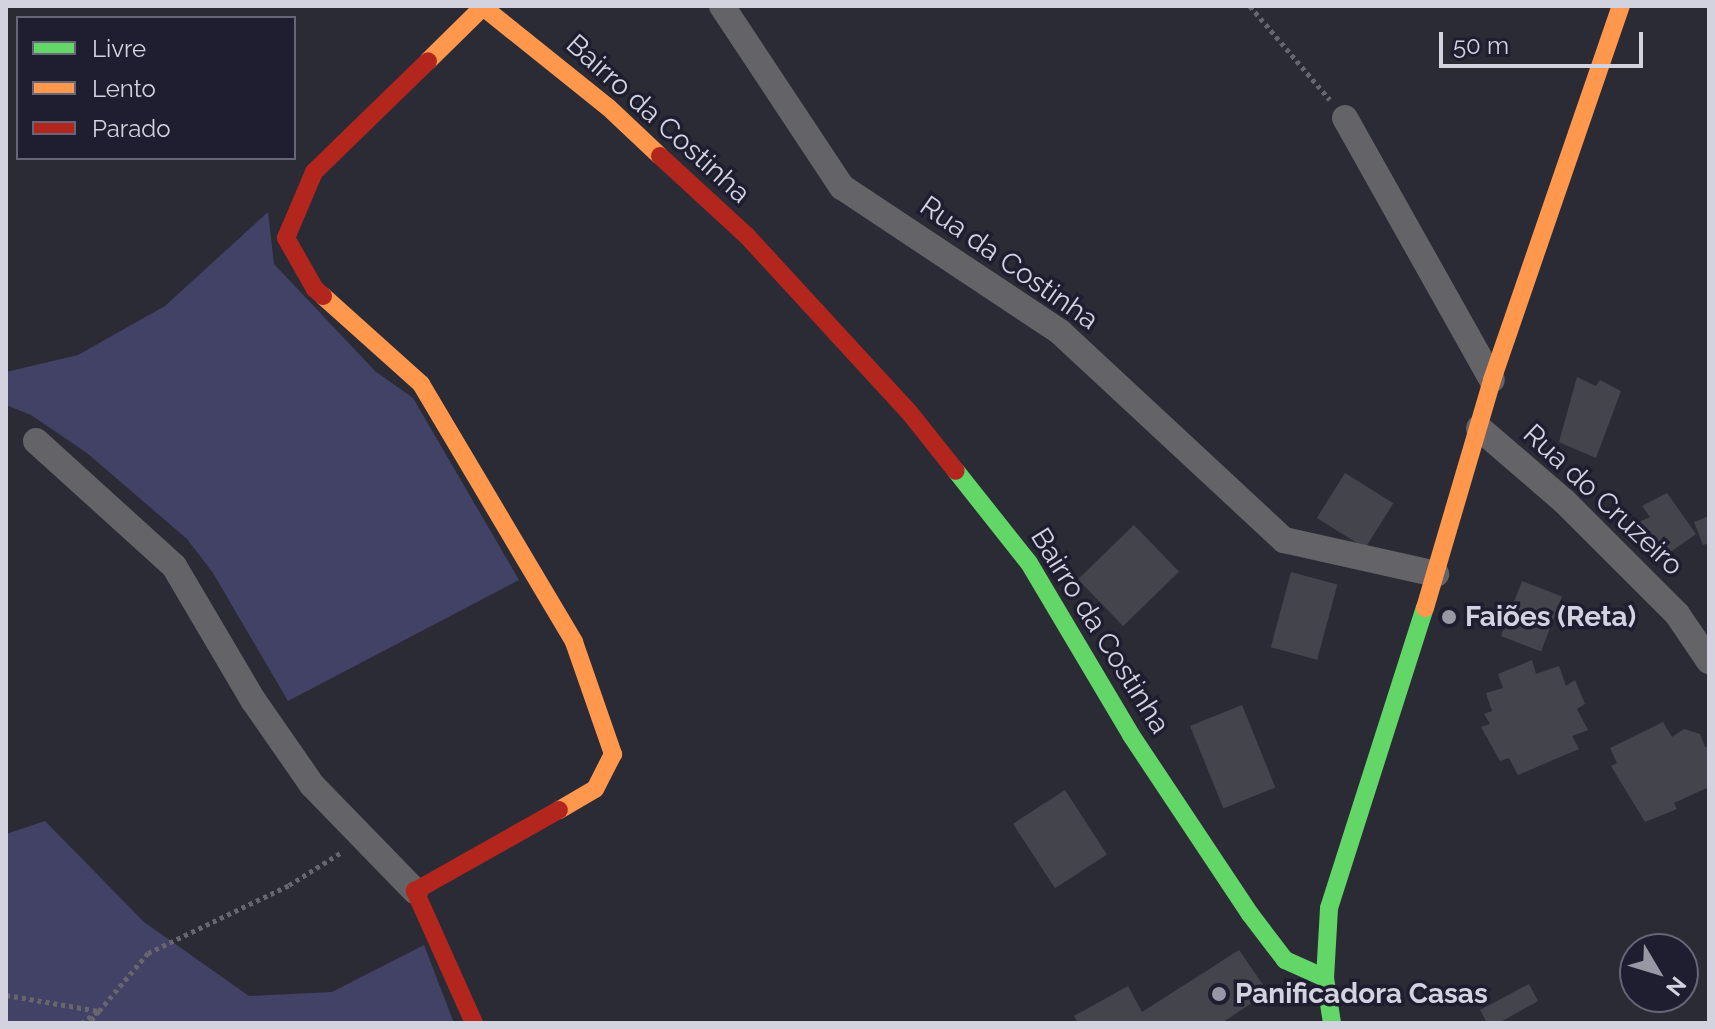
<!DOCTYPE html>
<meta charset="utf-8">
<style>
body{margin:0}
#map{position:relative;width:1715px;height:1029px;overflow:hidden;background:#2b2b36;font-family:Raleway,sans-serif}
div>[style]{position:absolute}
.green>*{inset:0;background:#424166}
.building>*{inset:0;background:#44444c;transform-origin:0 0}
.path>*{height:5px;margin-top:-2.5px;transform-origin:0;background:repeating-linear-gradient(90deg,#66666c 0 4px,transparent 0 8px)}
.street>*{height:26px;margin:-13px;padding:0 13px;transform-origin:13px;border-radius:13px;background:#636368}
.fast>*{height:18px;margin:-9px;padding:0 9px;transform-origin:9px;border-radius:9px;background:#63d668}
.slow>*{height:18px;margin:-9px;padding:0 9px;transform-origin:9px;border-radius:9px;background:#ff974d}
.jam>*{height:18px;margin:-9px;padding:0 9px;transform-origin:9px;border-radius:9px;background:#b3261e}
.dots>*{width:22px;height:22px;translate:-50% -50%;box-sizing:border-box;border:4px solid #1e1e30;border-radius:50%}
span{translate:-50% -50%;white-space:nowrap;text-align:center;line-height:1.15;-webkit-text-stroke:7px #1e1e30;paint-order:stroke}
.street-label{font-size:28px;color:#d2d3df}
.poi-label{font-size:28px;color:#d2d3df;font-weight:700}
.left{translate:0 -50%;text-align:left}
.frame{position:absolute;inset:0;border:8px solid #d2d3df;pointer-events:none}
.legend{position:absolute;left:16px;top:16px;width:280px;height:144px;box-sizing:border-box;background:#1e1e30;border:2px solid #666676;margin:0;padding:10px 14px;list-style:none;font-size:24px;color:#d2d3df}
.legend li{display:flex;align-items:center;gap:16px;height:40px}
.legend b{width:40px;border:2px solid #666676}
.north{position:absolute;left:1619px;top:933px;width:80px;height:80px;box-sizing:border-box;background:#1e1e30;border:2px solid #666676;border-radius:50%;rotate:128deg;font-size:22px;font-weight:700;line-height:32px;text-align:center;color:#d2d3df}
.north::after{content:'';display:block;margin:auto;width:28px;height:36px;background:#9898a4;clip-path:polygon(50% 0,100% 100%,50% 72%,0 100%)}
.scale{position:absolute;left:1439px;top:32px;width:204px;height:36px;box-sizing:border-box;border:4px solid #d2d3df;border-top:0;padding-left:10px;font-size:24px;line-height:28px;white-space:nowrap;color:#d2d3df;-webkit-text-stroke:6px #1e1e30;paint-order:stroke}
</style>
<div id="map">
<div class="green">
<i style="clip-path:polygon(268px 212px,274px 264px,375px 371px,413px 398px,519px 580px,288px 701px,213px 573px,187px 539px,87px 453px,31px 415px,6px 405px,6px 372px,78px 355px,165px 306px)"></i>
<i style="clip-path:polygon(45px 821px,144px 922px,249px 996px,332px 992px,424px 945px,454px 1023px,6px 1023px,6px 834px)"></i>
</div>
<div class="building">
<i style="clip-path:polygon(1577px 377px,1596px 386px,1600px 380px,1621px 391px,1596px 458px,1559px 442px)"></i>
<i style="left:1345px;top:473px;width:57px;height:53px;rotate:32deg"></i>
<i style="clip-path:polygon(1667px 493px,1696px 534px,1662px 558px,1637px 523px,1650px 517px,1642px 506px)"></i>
<i style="clip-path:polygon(1709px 516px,1709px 543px,1703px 545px,1694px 522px)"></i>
<i style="left:1134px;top:525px;width:65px;height:78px;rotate:46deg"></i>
<i style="left:1291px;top:572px;width:48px;height:78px;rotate:15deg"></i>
<i style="left:1522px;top:581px;width:43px;height:59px;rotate:21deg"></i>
<i style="clip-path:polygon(1532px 660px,1536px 674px,1559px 666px,1566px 686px,1575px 680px,1585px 704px,1577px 709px,1588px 730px,1572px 736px,1579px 749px,1518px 775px,1509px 758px,1500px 761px,1481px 727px,1490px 724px,1484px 714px,1492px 711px,1486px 693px,1503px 688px,1498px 674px)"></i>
<i style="left:1242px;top:705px;width:89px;height:56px;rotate:68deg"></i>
<i style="clip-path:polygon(1663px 722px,1672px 737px,1684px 729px,1700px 734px,1705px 747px,1709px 746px,1709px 787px,1674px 803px,1677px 809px,1645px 822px,1611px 766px,1617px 763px,1610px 748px)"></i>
<i style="left:1065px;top:790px;width:77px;height:62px;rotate:57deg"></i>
<i style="clip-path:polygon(1239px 950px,1268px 992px,1222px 1023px,1078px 1023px,1074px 1016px,1128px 986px,1142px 1012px)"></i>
<i style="clip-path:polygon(1529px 984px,1538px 1001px,1499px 1023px,1487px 1023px,1480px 1010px)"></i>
</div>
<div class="path">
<i style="left:1250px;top:6px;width:123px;rotate:49.6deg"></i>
<i style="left:6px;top:995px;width:94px;rotate:9.8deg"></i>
<i style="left:99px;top:1011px;width:16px;rotate:130deg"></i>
<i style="left:81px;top:1023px;width:22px;rotate:-34deg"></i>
<i style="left:99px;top:1011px;width:76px;rotate:-49.8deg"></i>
<i style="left:148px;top:953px;width:157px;rotate:-25.7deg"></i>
<i style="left:289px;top:885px;width:62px;rotate:-31.9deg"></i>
</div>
<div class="street">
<i style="left:722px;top:6px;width:217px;rotate:56.5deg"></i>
<i style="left:842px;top:187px;width:262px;rotate:33.6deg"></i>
<i style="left:1060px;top:332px;width:306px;rotate:42.9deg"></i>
<i style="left:1284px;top:540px;width:156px;rotate:12.6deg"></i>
<i style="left:1345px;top:118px;width:300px;rotate:60.7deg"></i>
<i style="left:1479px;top:428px;width:112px;rotate:40.7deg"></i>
<i style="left:1564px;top:501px;width:160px;rotate:45deg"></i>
<i style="left:1677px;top:614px;width:57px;rotate:55.8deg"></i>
<i style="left:36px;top:441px;width:186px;rotate:42.2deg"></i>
<i style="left:174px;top:566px;width:156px;rotate:59.5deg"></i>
<i style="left:253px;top:700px;width:103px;rotate:55.2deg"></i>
<i style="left:312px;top:785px;width:148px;rotate:45.8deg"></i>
</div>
<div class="fast">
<i style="left:956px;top:471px;width:117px;rotate:51.6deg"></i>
<i style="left:1029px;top:563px;width:200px;rotate:59.3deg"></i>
<i style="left:1131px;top:735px;width:215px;rotate:56.4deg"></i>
<i style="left:1250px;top:914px;width:58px;rotate:52.7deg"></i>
<i style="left:1285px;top:960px;width:44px;rotate:24.2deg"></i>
<i style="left:1332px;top:1023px;width:46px;rotate:-98.8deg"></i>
<i style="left:1325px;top:978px;width:70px;rotate:-86.7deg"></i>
<i style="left:1329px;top:908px;width:315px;rotate:-72.3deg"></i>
</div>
<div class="slow">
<i style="left:428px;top:61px;width:77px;rotate:-44.5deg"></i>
<i style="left:483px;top:7px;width:161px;rotate:38.7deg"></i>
<i style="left:609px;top:108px;width:70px;rotate:43.3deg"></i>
<i style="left:323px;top:296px;width:132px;rotate:41.9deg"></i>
<i style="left:421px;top:384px;width:300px;rotate:59.3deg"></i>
<i style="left:574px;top:642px;width:119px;rotate:70.8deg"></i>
<i style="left:613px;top:754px;width:39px;rotate:117deg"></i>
<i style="left:595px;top:789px;width:42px;rotate:149.7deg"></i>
<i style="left:1425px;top:608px;width:238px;rotate:-73.6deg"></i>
<i style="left:1492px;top:380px;width:396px;rotate:-71deg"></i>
</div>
<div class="jam">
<i style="left:660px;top:156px;width:118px;rotate:42.6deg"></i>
<i style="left:747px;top:236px;width:239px;rotate:47.4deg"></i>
<i style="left:909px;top:412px;width:75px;rotate:51.5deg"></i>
<i style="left:323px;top:296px;width:11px;rotate:-139deg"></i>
<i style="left:315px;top:289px;width:59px;rotate:-119.6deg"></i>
<i style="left:286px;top:238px;width:72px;rotate:-67deg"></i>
<i style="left:314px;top:172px;width:159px;rotate:-44.2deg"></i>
<i style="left:474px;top:1023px;width:145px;rotate:-114.1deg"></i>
<i style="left:415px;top:891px;width:165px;rotate:-29.4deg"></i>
</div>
<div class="dots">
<i style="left:1449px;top:617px;background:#9898a4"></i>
<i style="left:1219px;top:994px;background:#9898a4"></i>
</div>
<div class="street-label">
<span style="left:658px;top:119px;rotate:42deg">Bairro da Costinha</span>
<span style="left:1009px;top:263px;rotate:35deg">Rua da Costinha</span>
<span style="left:1603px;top:500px;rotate:43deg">Rua do Cruzeiro</span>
<span style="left:1100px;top:631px;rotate:58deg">Bairro da Costinha</span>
</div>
<div class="poi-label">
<span class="left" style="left:1465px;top:617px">Faiões (Reta)</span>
<span class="left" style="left:1235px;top:994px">Panificadora Casas</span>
</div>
<div class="frame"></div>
<ul class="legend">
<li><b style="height:10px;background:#63d668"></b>Livre</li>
<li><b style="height:10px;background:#ff974d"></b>Lento</li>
<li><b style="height:10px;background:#b3261e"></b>Parado</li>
</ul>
<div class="north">N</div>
<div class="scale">50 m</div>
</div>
